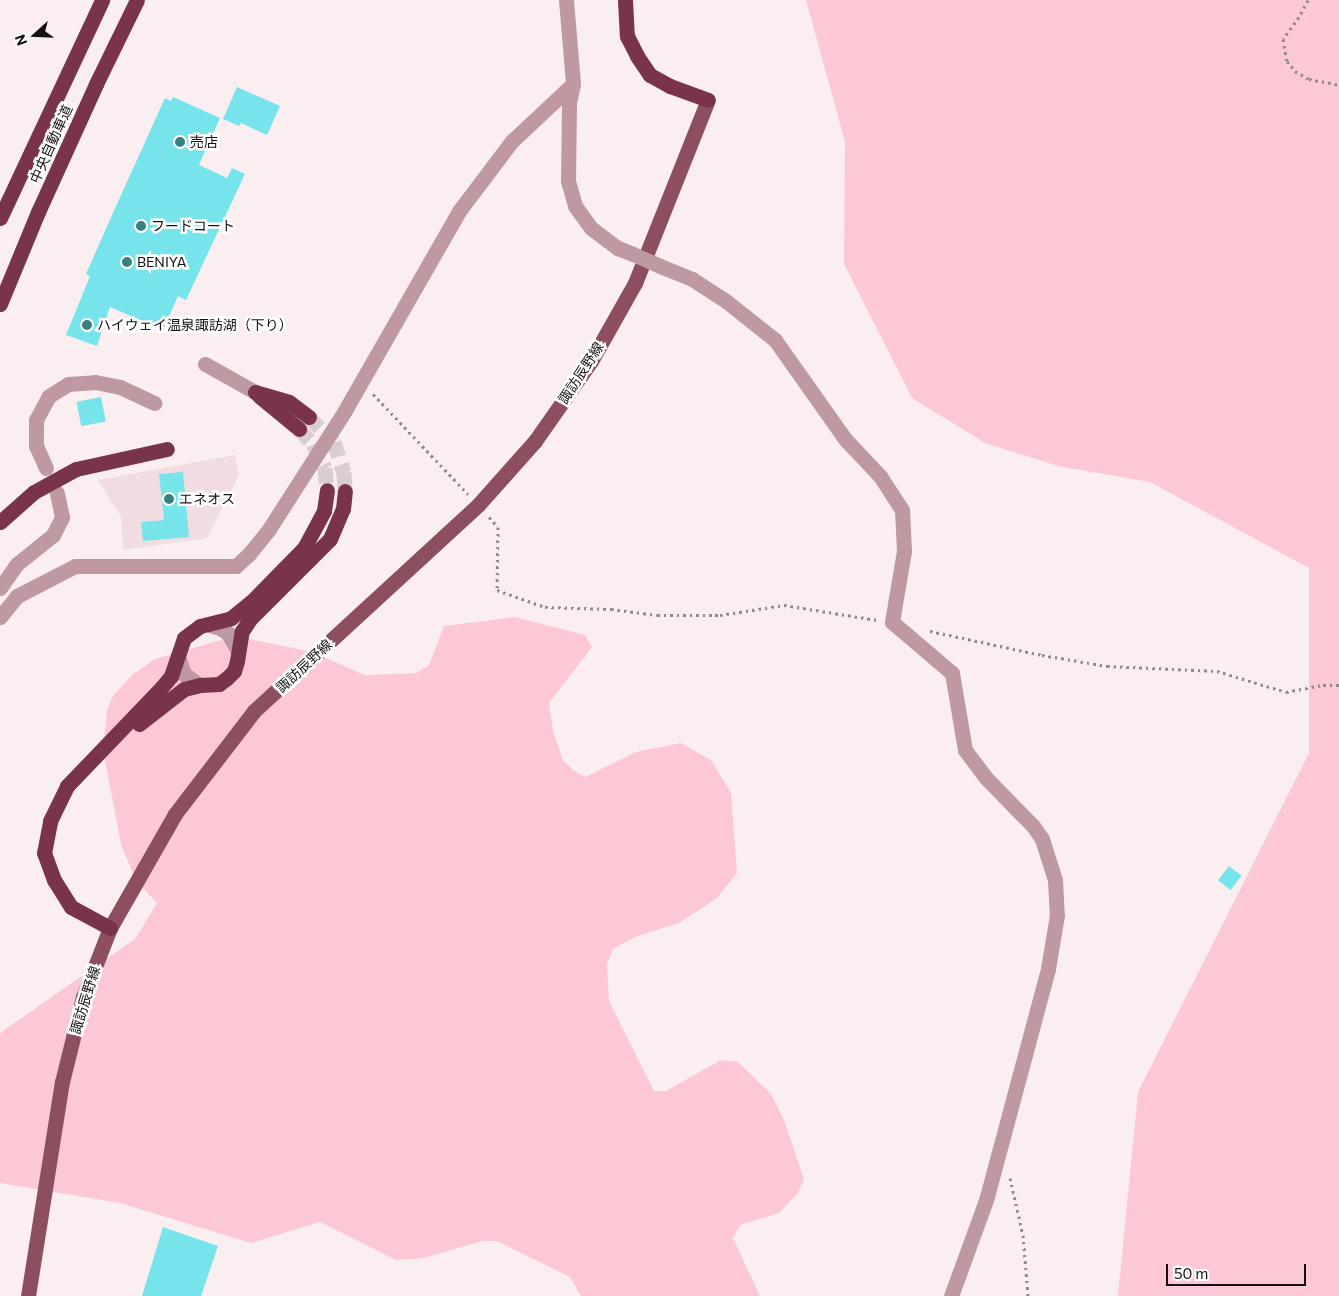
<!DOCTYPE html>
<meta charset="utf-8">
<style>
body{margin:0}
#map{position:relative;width:1339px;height:1296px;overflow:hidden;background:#faeef1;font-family:Commissioner,"Noto Sans JP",sans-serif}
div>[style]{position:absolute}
.built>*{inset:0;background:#f1dde1}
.green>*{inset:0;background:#fdc8d5}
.building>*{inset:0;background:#77e4eb;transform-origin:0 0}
.highway-tunnel>*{height:15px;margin-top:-7.5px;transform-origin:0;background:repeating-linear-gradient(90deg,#d8cdd0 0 15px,transparent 0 23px)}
.path>*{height:3px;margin-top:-1.5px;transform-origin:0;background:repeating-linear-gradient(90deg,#91898b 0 2.5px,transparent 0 6.5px)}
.minor>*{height:15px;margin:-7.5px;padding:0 7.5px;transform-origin:7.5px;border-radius:7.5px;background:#be99a2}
.major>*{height:15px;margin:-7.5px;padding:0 7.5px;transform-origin:7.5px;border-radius:7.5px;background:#8d4f60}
.highway>*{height:15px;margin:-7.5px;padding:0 7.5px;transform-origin:7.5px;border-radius:7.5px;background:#79334a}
.minor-bridge>*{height:15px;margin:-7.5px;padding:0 7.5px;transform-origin:7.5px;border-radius:7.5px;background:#be99a2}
.dots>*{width:14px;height:14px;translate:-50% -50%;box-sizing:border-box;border:2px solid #fff;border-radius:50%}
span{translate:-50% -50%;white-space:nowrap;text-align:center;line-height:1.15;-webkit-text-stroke:5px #fff;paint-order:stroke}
.poi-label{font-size:14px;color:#151112}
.left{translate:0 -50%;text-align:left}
.street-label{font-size:14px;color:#151112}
.north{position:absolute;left:10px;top:10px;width:50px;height:50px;-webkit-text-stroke:4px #fff;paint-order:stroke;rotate:250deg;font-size:14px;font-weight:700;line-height:20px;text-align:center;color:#151112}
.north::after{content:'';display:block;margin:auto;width:18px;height:22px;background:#151112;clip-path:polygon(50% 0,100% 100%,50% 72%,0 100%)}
.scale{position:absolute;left:1166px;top:1264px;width:140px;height:22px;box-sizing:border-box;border:2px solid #151112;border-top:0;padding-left:6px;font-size:15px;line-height:18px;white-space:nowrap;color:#151112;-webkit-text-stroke:4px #fff;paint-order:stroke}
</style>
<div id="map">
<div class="built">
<i style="clip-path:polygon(235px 455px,239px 475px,207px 538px,123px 550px,121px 517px,98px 480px)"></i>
</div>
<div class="green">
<i style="clip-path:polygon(806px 0,1339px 0,1339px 1296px,1118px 1296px,1138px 1092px,1309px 753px,1309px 568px,1150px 482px,1058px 466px,985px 443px,912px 398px,844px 264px,845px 142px)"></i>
<i style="clip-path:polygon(515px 617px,585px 635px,592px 647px,549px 703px,553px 732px,563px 760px,573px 770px,585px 777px,636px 752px,681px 743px,711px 760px,731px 793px,737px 873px,717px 898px,679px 923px,637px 936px,613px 949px,607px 964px,609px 1001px,654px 1091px,666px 1091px,721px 1060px,738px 1062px,771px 1094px,784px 1120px,804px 1179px,798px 1193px,779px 1213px,740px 1225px,733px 1238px,760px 1296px,581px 1296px,570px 1277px,497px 1241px,482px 1241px,424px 1258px,396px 1260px,320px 1222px,251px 1243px,120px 1203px,0 1183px,0 1033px,135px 939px,157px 903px,136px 881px,121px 844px,103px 750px,107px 710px,113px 696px,132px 675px,155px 659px,235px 636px,312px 652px,365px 675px,416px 673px,429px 665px,444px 626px)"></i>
</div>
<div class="building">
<i style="clip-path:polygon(237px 87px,280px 106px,267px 135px,241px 123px,239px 126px,223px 119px)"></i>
<i style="clip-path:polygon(173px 97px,220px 118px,199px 165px,227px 178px,232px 168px,245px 174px,186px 300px,178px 296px,163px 330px,110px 307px,97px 346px,66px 335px,90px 276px,86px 274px,112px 215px,165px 98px,171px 101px)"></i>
<i style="left:101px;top:397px;width:25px;height:25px;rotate:79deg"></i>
<i style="clip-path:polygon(183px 472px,189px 537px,143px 541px,141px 522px,164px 520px,159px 474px)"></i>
<i style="left:1229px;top:866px;width:16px;height:18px;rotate:38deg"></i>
<i style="clip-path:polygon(163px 1227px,218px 1246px,201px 1296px,142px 1296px)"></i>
</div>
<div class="highway-tunnel">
<i style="left:309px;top:417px;width:35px;rotate:45deg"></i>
<i style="left:334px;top:442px;width:32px;rotate:72deg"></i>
<i style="left:344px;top:472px;width:19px;rotate:87deg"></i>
<i style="left:299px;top:429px;width:21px;rotate:47deg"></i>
<i style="left:313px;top:444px;width:27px;rotate:63deg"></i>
<i style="left:325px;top:468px;width:22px;rotate:85deg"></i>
</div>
<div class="path">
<i style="left:1308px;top:0;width:19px;rotate:118deg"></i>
<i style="left:1299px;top:17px;width:27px;rotate:126deg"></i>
<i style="left:1283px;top:39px;width:22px;rotate:80deg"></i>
<i style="left:1287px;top:61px;width:13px;rotate:51deg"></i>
<i style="left:1295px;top:71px;width:16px;rotate:30deg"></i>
<i style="left:1309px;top:79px;width:31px;rotate:11deg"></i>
<i style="left:373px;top:394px;width:138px;rotate:46.5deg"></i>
<i style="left:489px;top:517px;width:13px;rotate:48deg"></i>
<i style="left:498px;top:527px;width:63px;rotate:90.9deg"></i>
<i style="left:497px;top:590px;width:51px;rotate:19.5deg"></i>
<i style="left:545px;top:607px;width:66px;rotate:1.7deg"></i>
<i style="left:611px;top:609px;width:46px;rotate:7.4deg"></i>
<i style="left:657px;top:615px;width:63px"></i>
<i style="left:720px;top:615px;width:65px;rotate:-8.9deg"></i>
<i style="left:784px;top:605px;width:94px;rotate:9.2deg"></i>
<i style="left:930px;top:631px;width:115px;rotate:12.1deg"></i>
<i style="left:1042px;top:655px;width:66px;rotate:9.6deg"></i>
<i style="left:1107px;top:666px;width:110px;rotate:2.6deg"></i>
<i style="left:1217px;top:671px;width:72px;rotate:16.9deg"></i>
<i style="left:1286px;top:692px;width:38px;rotate:-11deg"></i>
<i style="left:1323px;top:685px;width:16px"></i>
<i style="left:1010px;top:1178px;width:58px;rotate:77.2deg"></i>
<i style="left:1023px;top:1235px;width:61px;rotate:85.3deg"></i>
</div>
<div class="minor">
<i style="left:566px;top:0;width:84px;rotate:85.2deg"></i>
<i style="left:573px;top:84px;width:19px;rotate:102deg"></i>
<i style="left:569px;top:103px;width:78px;rotate:90.7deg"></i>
<i style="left:568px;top:181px;width:26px;rotate:74deg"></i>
<i style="left:575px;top:206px;width:27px;rotate:54deg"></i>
<i style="left:591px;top:228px;width:34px;rotate:37deg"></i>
<i style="left:618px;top:248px;width:16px;rotate:22deg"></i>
<i style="left:660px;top:266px;width:35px;rotate:22deg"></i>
<i style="left:692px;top:279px;width:40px;rotate:32.9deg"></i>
<i style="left:726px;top:301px;width:63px;rotate:38.5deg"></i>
<i style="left:775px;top:340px;width:121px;rotate:54.7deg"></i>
<i style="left:845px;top:439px;width:51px;rotate:46.6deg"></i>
<i style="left:880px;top:476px;width:40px;rotate:57.1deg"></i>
<i style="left:902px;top:510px;width:41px;rotate:87.2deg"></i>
<i style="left:904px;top:551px;width:72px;rotate:99.6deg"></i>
<i style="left:892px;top:622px;width:79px;rotate:40.4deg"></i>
<i style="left:952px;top:673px;width:78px;rotate:80.4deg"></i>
<i style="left:965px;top:750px;width:35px;rotate:53deg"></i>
<i style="left:986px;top:778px;width:67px;rotate:45.6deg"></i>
<i style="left:1033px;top:826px;width:16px;rotate:55deg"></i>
<i style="left:1042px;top:839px;width:43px;rotate:72.4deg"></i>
<i style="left:1055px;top:880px;width:35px;rotate:87deg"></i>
<i style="left:1057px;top:915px;width:55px;rotate:99.5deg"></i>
<i style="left:1048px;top:969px;width:239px;rotate:105deg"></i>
<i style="left:986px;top:1200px;width:102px;rotate:110deg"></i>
<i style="left:205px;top:364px;width:57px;rotate:29.2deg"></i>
<i style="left:46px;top:468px;width:24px;rotate:-114deg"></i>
<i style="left:36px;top:446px;width:26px;rotate:-90deg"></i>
<i style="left:36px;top:420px;width:27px;rotate:-62deg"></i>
<i style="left:49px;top:396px;width:22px;rotate:-32deg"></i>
<i style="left:68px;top:384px;width:27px;rotate:-4deg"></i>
<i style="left:95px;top:382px;width:25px;rotate:11deg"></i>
<i style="left:120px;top:387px;width:38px;rotate:25deg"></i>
<i style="left:0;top:588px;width:29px;rotate:-55deg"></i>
<i style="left:17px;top:564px;width:46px;rotate:-38.9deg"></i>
<i style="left:53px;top:535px;width:20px;rotate:-63deg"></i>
<i style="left:62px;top:517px;width:25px;rotate:-102deg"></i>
<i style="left:0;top:617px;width:27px;rotate:-51deg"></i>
<i style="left:17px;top:596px;width:65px;rotate:-27.3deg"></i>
<i style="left:75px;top:566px;width:161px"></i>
<i style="left:236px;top:566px;width:18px;rotate:-43deg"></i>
<i style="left:249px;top:554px;width:32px;rotate:-51deg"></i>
<i style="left:269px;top:529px;width:139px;rotate:-57.3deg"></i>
<i style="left:344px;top:412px;width:232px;rotate:-60.2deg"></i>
<i style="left:459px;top:211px;width:88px;rotate:-52.9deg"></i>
<i style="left:512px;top:141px;width:83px;rotate:-43.1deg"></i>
<i style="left:210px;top:625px;width:10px;rotate:17deg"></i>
<i style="left:220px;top:628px;width:9px;rotate:32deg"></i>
<i style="left:228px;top:633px;width:21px;rotate:61deg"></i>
<i style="left:178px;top:656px;width:19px;rotate:72deg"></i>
<i style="left:184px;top:674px;width:19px;rotate:35deg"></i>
</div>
<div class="major">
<i style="left:28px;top:1296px;width:217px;rotate:-81deg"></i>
<i style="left:62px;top:1082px;width:88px;rotate:-76.1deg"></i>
<i style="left:83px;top:997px;width:74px;rotate:-68.6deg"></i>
<i style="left:110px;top:928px;width:131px;rotate:-60.3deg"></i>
<i style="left:175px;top:814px;width:130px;rotate:-52.5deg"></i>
<i style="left:254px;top:711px;width:304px;rotate:-42.6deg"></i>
<i style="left:478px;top:505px;width:86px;rotate:-48.3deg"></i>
<i style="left:535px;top:441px;width:98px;rotate:-55deg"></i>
<i style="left:591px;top:361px;width:90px;rotate:-60.6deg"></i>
<i style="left:635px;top:283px;width:197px;rotate:-68.3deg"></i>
</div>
<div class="highway">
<i style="left:625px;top:0;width:36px;rotate:87deg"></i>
<i style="left:627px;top:36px;width:22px;rotate:63deg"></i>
<i style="left:637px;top:56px;width:23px;rotate:56deg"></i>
<i style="left:650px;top:75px;width:23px;rotate:29deg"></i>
<i style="left:670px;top:86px;width:40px;rotate:20.2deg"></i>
<i style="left:0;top:218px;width:241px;rotate:-64.9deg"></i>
<i style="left:0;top:304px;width:100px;rotate:-67.6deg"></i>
<i style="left:38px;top:212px;width:141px;rotate:-65.6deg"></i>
<i style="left:96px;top:84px;width:93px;rotate:-64deg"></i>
<i style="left:255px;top:392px;width:35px;rotate:16deg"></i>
<i style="left:289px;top:402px;width:25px;rotate:37deg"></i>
<i style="left:259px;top:396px;width:52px;rotate:39.5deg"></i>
<i style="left:0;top:522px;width:45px;rotate:-41.4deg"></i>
<i style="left:34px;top:492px;width:48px;rotate:-28.7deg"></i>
<i style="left:76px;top:469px;width:93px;rotate:-12.4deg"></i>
<i style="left:139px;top:724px;width:57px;rotate:-37.9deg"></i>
<i style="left:184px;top:689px;width:16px;rotate:-14deg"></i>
<i style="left:200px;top:685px;width:19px;rotate:-3deg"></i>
<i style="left:219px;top:684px;width:10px;rotate:-37deg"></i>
<i style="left:227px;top:678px;width:10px;rotate:-45deg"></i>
<i style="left:234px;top:671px;width:10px;rotate:-73deg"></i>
<i style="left:237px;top:661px;width:30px;rotate:-81deg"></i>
<i style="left:242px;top:631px;width:14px;rotate:-56deg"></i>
<i style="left:250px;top:619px;width:113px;rotate:-45deg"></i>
<i style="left:330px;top:539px;width:33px;rotate:-67deg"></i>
<i style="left:343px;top:509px;width:18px;rotate:-84deg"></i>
<i style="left:110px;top:928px;width:44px;rotate:-151.7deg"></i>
<i style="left:71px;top:907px;width:32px;rotate:-122deg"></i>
<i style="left:54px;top:880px;width:29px;rotate:-110deg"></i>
<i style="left:44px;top:853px;width:33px;rotate:-79deg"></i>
<i style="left:50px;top:821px;width:39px;rotate:-64deg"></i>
<i style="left:67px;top:786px;width:136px;rotate:-46.2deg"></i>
<i style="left:161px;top:688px;width:16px;rotate:-50deg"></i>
<i style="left:171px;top:676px;width:40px;rotate:-71.1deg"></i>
<i style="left:184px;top:638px;width:20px;rotate:-37deg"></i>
<i style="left:200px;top:626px;width:32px;rotate:-14deg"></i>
<i style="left:231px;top:618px;width:26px;rotate:-39deg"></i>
<i style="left:251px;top:602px;width:76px;rotate:-45.5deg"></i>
<i style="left:304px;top:548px;width:42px;rotate:-61.6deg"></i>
<i style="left:324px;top:511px;width:21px;rotate:-82deg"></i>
</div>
<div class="minor-bridge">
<i style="left:633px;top:254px;width:30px;rotate:24deg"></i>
</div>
<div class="dots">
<i style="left:180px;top:142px;background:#378084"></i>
<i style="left:141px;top:226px;background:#378084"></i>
<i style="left:127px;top:262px;background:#378084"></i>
<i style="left:87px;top:325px;background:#378084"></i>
<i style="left:169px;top:499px;background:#378084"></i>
</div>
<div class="poi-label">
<span class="left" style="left:190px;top:142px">売店</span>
<span class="left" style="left:151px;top:226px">フードコート</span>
<span class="left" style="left:137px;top:262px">BENIYA</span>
<span class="left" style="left:97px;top:325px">ハイウェイ温泉諏訪湖（下り）</span>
<span class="left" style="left:179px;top:499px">エネオス</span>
</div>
<div class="street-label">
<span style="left:51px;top:144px;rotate:-66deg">中央自動車道</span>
<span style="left:581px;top:373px;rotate:-57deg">諏訪辰野線</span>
<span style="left:304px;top:666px;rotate:-43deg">諏訪辰野線</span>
<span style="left:85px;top:1000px;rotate:-73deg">諏訪辰野線</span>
</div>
<div class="north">N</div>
<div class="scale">50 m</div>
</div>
